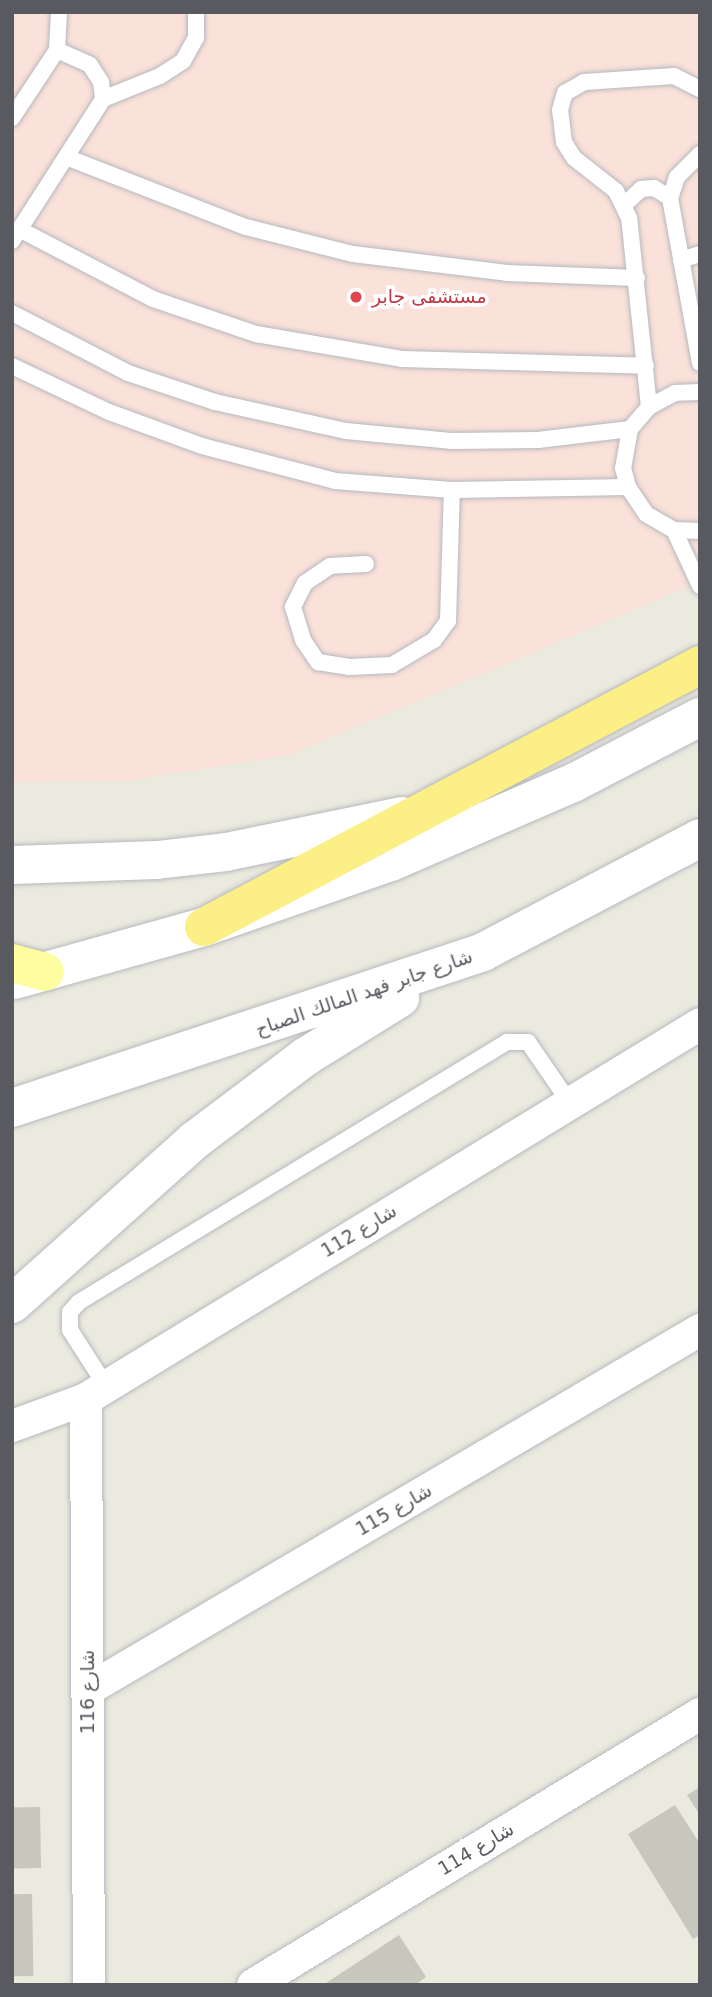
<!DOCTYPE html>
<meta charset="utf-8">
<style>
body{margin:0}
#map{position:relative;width:712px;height:1997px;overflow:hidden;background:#ebeadf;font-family:"DejaVu Sans",Cairo,sans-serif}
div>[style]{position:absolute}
.medical>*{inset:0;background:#fae1d9}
.building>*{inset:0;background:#c8c7be;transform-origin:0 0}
.roads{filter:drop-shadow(0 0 2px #b7b8be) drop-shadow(0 0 2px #b7b8be)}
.service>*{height:16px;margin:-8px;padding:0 8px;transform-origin:8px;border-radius:8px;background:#fff}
.minor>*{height:32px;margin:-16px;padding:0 16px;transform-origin:16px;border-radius:16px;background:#fff}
.tertiary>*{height:38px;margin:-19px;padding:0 19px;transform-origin:19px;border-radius:19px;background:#fff}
.primary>*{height:38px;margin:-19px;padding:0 19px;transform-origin:19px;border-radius:19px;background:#fefda0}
.motorway>*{height:38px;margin:-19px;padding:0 19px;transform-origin:19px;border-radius:19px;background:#fcef85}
.dots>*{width:19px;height:19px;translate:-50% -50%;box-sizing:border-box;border:4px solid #fff;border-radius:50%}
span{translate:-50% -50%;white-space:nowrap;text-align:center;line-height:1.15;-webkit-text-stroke:7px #fff;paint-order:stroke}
.health-label{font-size:19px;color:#be3a42}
.left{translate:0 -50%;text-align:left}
.street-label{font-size:19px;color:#585a60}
.frame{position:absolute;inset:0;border:14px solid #585a60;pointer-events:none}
</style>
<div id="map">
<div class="medical">
<i style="clip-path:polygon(12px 12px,700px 12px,700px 582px,290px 755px,127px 781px,12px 782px)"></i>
</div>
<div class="building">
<i style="clip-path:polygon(700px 1787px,700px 1815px,687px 1795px)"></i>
<i style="clip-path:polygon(675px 1805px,700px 1844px,700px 1935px,693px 1939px,628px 1834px)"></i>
<i style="left:40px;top:1807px;width:61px;height:28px;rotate:89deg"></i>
<i style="left:32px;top:1894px;width:82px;height:20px;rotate:89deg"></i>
<i style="clip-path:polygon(399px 1935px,426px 1977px,415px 1985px,323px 1985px)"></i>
</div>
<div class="roads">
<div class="service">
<i style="left:57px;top:50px;width:36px;rotate:24deg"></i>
<i style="left:90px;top:65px;width:20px;rotate:57deg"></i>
<i style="left:101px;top:82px;width:17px;rotate:83deg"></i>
<i style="left:12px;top:118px;width:82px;rotate:-56.5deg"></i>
<i style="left:57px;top:50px;width:38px;rotate:-87deg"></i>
<i style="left:700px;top:154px;width:33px;rotate:135deg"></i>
<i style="left:677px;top:177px;width:22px;rotate:108deg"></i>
<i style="left:670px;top:198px;width:168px;rotate:79.7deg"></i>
<i style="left:66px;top:157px;width:193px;rotate:21.3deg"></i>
<i style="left:246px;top:227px;width:110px;rotate:14.2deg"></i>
<i style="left:353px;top:254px;width:155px;rotate:7deg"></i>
<i style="left:507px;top:273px;width:130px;rotate:2.2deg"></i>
<i style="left:624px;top:205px;width:23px;rotate:-43deg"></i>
<i style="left:641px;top:189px;width:13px;rotate:-4deg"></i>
<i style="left:654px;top:188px;width:19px;rotate:32deg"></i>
<i style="left:19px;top:229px;width:151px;rotate:27.6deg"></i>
<i style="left:153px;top:299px;width:109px;rotate:18.8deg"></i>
<i style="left:256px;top:334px;width:148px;rotate:9.7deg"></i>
<i style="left:402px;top:359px;width:244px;rotate:1.6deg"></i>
<i style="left:12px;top:241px;width:169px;rotate:-57.3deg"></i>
<i style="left:103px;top:99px;width:61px;rotate:-22deg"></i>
<i style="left:160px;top:76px;width:27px;rotate:-33deg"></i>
<i style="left:183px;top:61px;width:26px;rotate:-61deg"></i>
<i style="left:196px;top:38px;width:26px;rotate:-90deg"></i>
<i style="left:681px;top:260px;width:20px;rotate:-18deg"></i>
<i style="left:12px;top:313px;width:131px;rotate:27.3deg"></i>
<i style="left:128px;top:373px;width:92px;rotate:18.4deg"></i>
<i style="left:215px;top:402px;width:134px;rotate:12.5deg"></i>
<i style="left:346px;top:431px;width:105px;rotate:5.4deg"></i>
<i style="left:451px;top:441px;width:87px;rotate:-0.7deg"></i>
<i style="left:538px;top:440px;width:93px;rotate:-6.8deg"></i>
<i style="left:12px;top:366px;width:107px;rotate:25.4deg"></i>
<i style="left:109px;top:412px;width:99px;rotate:20.1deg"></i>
<i style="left:202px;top:446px;width:138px;rotate:14.7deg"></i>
<i style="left:335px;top:481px;width:117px;rotate:4.4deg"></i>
<i style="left:452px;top:490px;width:176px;rotate:-1deg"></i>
<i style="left:700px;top:392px;width:25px;rotate:178deg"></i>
<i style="left:675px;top:393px;width:30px;rotate:152deg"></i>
<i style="left:649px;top:407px;width:29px;rotate:131deg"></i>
<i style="left:630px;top:429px;width:40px;rotate:100deg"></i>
<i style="left:623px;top:468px;width:20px;rotate:75deg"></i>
<i style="left:628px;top:487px;width:32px;rotate:56deg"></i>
<i style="left:646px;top:514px;width:32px;rotate:30deg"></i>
<i style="left:674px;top:530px;width:26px;rotate:2deg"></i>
<i style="left:649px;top:407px;width:190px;rotate:-96deg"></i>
<i style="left:629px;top:218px;width:30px;rotate:-116deg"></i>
<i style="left:616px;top:191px;width:53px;rotate:-141.8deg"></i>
<i style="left:574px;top:158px;width:19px;rotate:-122deg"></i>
<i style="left:564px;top:142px;width:32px;rotate:-97deg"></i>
<i style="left:560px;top:110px;width:18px;rotate:-74deg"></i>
<i style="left:565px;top:93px;width:22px;rotate:-30deg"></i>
<i style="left:584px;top:82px;width:90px;rotate:-3.8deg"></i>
<i style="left:674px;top:76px;width:29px;rotate:27deg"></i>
<i style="left:674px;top:530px;width:62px;rotate:65.1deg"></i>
<i style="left:366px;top:564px;width:36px;rotate:177deg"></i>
<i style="left:330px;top:566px;width:30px;rotate:146deg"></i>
<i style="left:305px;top:583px;width:27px;rotate:117deg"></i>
<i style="left:293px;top:607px;width:34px;rotate:73deg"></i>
<i style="left:303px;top:640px;width:27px;rotate:56deg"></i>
<i style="left:318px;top:662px;width:32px;rotate:9deg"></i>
<i style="left:350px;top:667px;width:42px;rotate:-2.7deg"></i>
<i style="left:392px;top:665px;width:49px;rotate:-30.8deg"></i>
<i style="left:434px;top:640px;width:24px;rotate:-54deg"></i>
<i style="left:448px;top:621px;width:131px;rotate:-88.3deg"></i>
<i style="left:106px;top:1386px;width:67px;rotate:-122.7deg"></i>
<i style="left:70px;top:1330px;width:18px;rotate:-90deg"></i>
<i style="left:70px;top:1312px;width:13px;rotate:-48deg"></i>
<i style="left:79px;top:1302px;width:501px;rotate:-31.28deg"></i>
<i style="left:507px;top:1042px;width:21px"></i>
<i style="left:528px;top:1042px;width:74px;rotate:55.5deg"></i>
</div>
<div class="minor">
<i style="left:86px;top:1399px;width:586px;rotate:89.71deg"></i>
<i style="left:12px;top:1426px;width:79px;rotate:-20deg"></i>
<i style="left:86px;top:1399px;width:719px;rotate:-31.41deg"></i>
<i style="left:89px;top:1689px;width:709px;rotate:-30.44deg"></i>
<i style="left:253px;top:1985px;width:523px;rotate:-31.23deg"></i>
</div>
<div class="tertiary">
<i style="left:12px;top:865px;width:145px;rotate:-2deg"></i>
<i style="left:157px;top:860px;width:69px;rotate:-6.6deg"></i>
<i style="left:226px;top:852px;width:179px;rotate:-11.6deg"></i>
<i style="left:14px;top:980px;width:197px;rotate:-15.6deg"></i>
<i style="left:204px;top:927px;width:198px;rotate:-19.2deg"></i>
<i style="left:391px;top:862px;width:198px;rotate:-23.5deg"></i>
<i style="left:573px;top:783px;width:143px;rotate:-27.5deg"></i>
<i style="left:12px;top:1108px;width:496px;rotate:-18.3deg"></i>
<i style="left:483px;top:952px;width:245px;rotate:-27.7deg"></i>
<i style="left:12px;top:1304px;width:246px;rotate:-41.9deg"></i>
<i style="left:195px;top:1140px;width:138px;rotate:-37deg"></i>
<i style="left:305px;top:1057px;width:112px;rotate:-31.8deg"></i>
</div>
<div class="primary">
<i style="left:12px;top:963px;width:34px;rotate:15deg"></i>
</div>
<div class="motorway">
<i style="left:204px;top:927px;width:561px;rotate:-27.84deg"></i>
</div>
</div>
<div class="dots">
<i style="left:356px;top:297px;background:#e0444e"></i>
</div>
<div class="health-label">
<span class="left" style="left:372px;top:297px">مستشفى جابر</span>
</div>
<div class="street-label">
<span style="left:364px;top:993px;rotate:-19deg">شارع جابر فهد المالك الصباح</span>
<span style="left:359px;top:1231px;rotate:-31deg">شارع 112</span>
<span style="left:394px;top:1510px;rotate:-30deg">شارع 115</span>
<span style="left:88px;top:1692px;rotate:-90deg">شارع 116</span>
<span style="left:476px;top:1849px;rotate:-31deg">شارع 114</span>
</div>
<div class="frame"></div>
</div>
